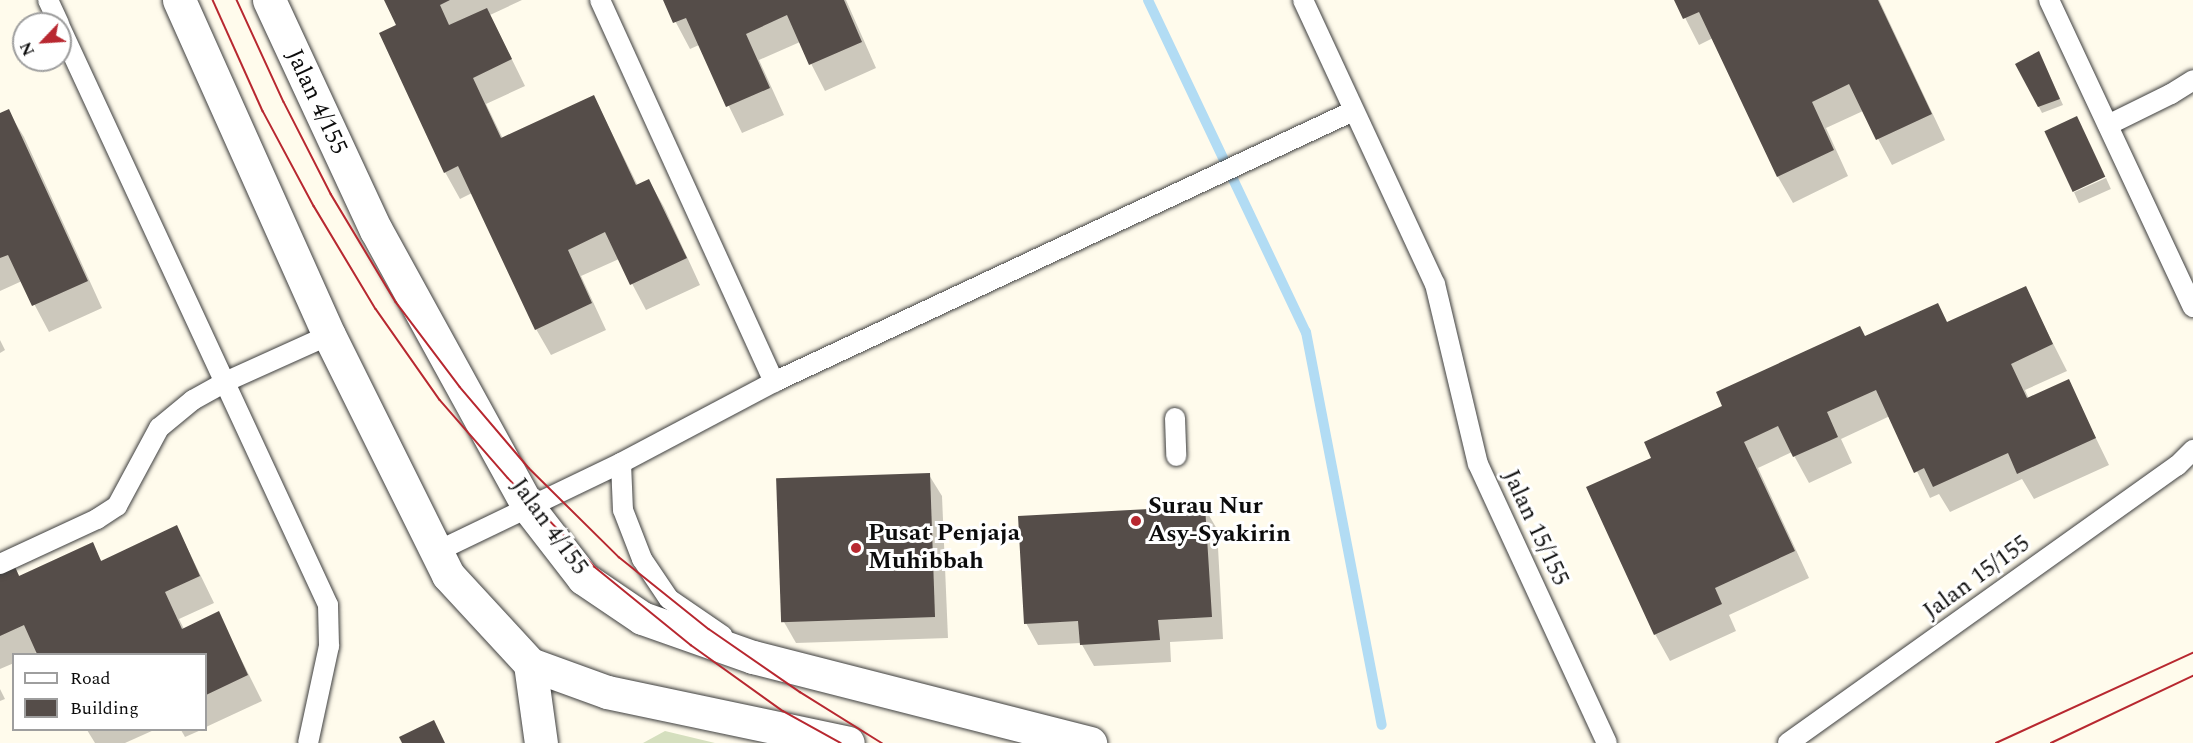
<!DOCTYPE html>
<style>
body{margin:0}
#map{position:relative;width:2193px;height:743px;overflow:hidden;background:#fffbec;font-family:Spectral,serif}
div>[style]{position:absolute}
.cemetery>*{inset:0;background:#d5dfbe}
.shadow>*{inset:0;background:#0003;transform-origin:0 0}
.stream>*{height:10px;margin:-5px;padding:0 5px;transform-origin:5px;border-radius:5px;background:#b2dcf4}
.building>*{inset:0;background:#554d49;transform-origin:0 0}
.roads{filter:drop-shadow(0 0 2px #3f3f3f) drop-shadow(0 0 2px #3f3f3f)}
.service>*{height:20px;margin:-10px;padding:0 10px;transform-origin:10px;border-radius:10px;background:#fff}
.tertiary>*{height:33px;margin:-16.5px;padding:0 16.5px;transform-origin:16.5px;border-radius:16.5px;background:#fff}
.tram>*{height:1.5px;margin:-0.75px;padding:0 0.75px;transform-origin:0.75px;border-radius:0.75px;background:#b82830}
.dots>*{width:16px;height:16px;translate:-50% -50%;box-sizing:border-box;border:3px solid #fff;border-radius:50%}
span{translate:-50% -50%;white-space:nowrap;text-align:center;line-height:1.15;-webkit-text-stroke:6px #fff;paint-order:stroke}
.street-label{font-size:24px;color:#0c0c0c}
.poi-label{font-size:24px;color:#0c0c0c;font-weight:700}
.left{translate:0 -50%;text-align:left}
.legend{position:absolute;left:12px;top:653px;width:195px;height:78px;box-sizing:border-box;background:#fff;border:2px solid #9e9e9e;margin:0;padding:8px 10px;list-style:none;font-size:18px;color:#0c0c0c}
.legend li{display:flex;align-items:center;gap:12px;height:30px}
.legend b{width:30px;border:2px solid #9e9e9e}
.north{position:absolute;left:12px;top:12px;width:60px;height:60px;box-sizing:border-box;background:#fff;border:2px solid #9e9e9e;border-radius:50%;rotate:245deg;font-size:16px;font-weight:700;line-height:24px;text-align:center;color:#0c0c0c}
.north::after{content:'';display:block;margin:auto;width:21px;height:27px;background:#b82830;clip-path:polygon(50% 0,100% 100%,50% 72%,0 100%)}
</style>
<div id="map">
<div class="cemetery">
<i style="clip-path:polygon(665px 731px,715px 743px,643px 743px)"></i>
</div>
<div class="shadow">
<i style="clip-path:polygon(386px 0,522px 0,490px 15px,525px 86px,486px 104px,503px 139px,594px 97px,638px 186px,649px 181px,664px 207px,700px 285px,646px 310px,619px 259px,581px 276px,606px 330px,551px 355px,536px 329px,472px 193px,460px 199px,445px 172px,398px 25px)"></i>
<i style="clip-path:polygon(664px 0,846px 0,876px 68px,825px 91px,800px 42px,759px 60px,784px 115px,742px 133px,699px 45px,690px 49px)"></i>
<i style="clip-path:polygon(1676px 0,1879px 0,1945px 140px,1892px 165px,1863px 111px,1826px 128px,1848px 176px,1793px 203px,1778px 177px,1713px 38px,1699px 45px)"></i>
<i style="clip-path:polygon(2042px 59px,2063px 105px,2042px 113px,2017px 64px)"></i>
<i style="clip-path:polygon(8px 111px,24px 137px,102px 308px,49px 332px,22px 281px,0 291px,0 115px)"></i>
<i style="left:2106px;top:178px;width:12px;height:35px;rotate:66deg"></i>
<i style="clip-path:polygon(2025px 288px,2067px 371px,2025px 390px,2029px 399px,2068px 381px,2109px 465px,2034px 499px,2022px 479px,1950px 512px,1939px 494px,1930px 498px,1890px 416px,1841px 439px,1852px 463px,1809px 483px,1792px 452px,1758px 468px,1809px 578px,1729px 615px,1736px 631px,1670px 661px,1655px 634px,1588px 488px,1653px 459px,1865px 338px,1948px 323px)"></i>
<i style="clip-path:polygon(0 340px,5px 350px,0 353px)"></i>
<i style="clip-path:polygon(929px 475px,942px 496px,948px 638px,796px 643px,784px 622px)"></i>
<i style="clip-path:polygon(1204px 507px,1217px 529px,1223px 639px,1170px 642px,1171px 662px,1094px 666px,1081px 643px,1038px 645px,1026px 623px)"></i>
<i style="clip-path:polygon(177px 527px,214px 603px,179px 619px,184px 629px,218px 613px,262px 701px,206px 727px,206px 654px,39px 654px,38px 652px,31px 654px,14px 654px,14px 663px,0 669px,0 569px,12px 563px,20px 577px,92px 544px,102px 562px)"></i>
<i style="clip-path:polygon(0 689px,5px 699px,0 701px)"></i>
<i style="clip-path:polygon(87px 730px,154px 730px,125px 743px,95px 743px)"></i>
<i style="clip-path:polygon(181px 730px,201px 730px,185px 737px)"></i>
</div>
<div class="stream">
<i style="left:1148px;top:0;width:368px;rotate:64.6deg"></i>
<i style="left:1306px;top:332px;width:400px;rotate:79.1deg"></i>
</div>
<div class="building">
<i style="clip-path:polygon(384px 0,450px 0,440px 5px,449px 25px,487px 8px,512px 59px,473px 78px,501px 138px,594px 95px,636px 185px,649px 179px,687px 258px,630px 285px,605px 232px,568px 250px,592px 303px,535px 330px,458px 166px,444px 173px,379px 33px,396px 25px)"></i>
<i style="clip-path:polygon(663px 0,844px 0,862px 42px,809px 65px,787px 15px,746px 34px,770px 88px,726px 107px,686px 18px,673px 23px)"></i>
<i style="clip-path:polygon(1674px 0,1878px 0,1932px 114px,1876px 140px,1849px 84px,1812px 102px,1834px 150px,1777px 177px,1699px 12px,1683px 19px)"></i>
<i style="clip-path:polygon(2039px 51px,2060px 99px,2038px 107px,2015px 64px)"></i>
<i style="clip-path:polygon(9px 109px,88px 281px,32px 306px,8px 255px,0 258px,0 113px)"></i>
<i style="left:2077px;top:116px;width:67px;height:36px;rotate:65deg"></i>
<i style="clip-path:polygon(2026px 286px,2053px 344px,2011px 364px,2027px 398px,2069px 379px,2096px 438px,2017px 474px,2008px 453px,1933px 487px,1924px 468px,1914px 473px,1876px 390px,1827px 412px,1838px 437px,1793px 457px,1778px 426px,1744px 442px,1795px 551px,1715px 588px,1722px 604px,1654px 635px,1586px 487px,1651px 458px,1644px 442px,1722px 406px,1716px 392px,1860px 326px,1865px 336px,1938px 303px,1947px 322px)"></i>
<i style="left:930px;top:473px;width:144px;height:154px;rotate:88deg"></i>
<i style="clip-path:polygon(1205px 506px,1212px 617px,1158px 620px,1160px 640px,1080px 645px,1078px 621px,1024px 624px,1018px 516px)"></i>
<i style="clip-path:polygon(177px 525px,200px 576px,165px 592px,182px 629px,219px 611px,248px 675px,206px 695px,206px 654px,37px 654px,24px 625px,0 636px,0 567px,13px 562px,19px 576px,93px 542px,101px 561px)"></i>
<i style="clip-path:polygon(434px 720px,445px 743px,402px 743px,399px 737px)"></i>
</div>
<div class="roads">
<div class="service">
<i style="left:48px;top:0;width:26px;rotate:65deg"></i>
<i style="left:600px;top:0;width:420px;rotate:65.5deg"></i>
<i style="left:1303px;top:0;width:313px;rotate:65.1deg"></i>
<i style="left:1435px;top:284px;width:185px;rotate:76.6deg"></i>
<i style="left:1478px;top:464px;width:307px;rotate:65.2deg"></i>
<i style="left:2049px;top:0;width:339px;rotate:64.9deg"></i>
<i style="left:60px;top:27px;width:637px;rotate:65.12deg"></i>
<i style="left:328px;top:605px;width:41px;rotate:88.6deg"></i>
<i style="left:329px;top:646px;width:99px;rotate:102.2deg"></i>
<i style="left:2108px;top:125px;width:70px;rotate:-26.2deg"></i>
<i style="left:2171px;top:94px;width:26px;rotate:-32deg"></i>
<i style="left:1175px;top:418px;width:38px;rotate:88deg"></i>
<i style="left:621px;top:463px;width:47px;rotate:87.6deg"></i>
<i style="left:623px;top:510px;width:53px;rotate:68.8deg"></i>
<i style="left:642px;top:559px;width:48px;rotate:56deg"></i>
<i style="left:669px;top:599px;width:65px;rotate:34.4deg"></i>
<i style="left:436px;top:552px;width:205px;rotate:-25.7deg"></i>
<i style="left:621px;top:463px;width:173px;rotate:-27.9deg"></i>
<i style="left:774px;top:382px;width:639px;rotate:-25.08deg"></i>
<i style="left:0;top:564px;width:107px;rotate:-24.9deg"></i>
<i style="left:97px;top:519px;width:24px;rotate:-33deg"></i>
<i style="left:117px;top:506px;width:89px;rotate:-61.7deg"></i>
<i style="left:159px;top:428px;width:44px;rotate:-39.5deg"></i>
<i style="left:193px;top:400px;width:37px;rotate:-29deg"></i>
<i style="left:225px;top:382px;width:114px;rotate:-24.3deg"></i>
<i style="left:1788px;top:743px;width:478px;rotate:-35.5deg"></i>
<i style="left:2177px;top:466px;width:23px;rotate:-45deg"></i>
</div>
<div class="tertiary">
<i style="left:179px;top:0;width:367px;rotate:65.9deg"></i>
<i style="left:329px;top:335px;width:268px;rotate:63.6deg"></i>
<i style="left:448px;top:575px;width:121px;rotate:47.3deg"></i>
<i style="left:530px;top:664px;width:82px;rotate:20deg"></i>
<i style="left:607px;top:692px;width:246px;rotate:11.9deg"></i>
<i style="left:269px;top:0;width:254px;rotate:65.1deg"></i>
<i style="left:376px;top:230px;width:316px;rotate:61.2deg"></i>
<i style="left:528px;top:507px;width:90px;rotate:52.2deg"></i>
<i style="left:583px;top:578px;width:71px;rotate:34.1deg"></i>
<i style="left:642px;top:618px;width:118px;rotate:19.4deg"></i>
<i style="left:753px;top:657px;width:348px;rotate:14.3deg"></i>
<i style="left:530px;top:664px;width:80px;rotate:82.1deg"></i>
</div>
</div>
<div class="tram">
<i style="left:213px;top:0;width:122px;rotate:65.8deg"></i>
<i style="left:263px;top:111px;width:108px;rotate:61.8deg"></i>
<i style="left:314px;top:206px;width:120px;rotate:59deg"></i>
<i style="left:376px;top:309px;width:111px;rotate:54.9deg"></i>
<i style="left:440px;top:400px;width:103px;rotate:48.9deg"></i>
<i style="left:508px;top:478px;width:124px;rotate:45.7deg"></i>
<i style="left:595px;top:567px;width:124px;rotate:39.1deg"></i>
<i style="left:691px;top:645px;width:113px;rotate:35.7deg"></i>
<i style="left:783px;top:711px;width:66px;rotate:28.9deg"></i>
<i style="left:237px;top:0;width:112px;rotate:65.3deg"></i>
<i style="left:284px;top:102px;width:103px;rotate:62.9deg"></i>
<i style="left:331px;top:194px;width:126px;rotate:59deg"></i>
<i style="left:396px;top:302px;width:106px;rotate:53deg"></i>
<i style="left:460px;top:387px;width:106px;rotate:49.6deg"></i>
<i style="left:529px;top:468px;width:127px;rotate:44.7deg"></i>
<i style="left:619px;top:557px;width:115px;rotate:38.7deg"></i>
<i style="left:709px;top:629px;width:111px;rotate:34.7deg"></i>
<i style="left:800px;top:692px;width:97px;rotate:31.9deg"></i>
<i style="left:1996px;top:743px;width:217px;rotate:-24.6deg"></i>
<i style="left:2051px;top:743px;width:157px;rotate:-25.3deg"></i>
</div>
<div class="dots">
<i style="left:1136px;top:521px;background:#b82830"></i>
<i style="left:856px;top:548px;background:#b82830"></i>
</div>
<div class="street-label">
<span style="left:316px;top:102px;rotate:65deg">Jalan 4/155</span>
<span style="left:549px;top:527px;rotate:54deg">Jalan 4/155</span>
<span style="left:1535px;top:528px;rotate:65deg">Jalan 15/155</span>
<span style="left:1977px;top:578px;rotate:-36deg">Jalan 15/155</span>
</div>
<div class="poi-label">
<span class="left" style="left:1148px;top:521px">Surau Nur<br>Asy-Syakirin</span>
<span class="left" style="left:868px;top:548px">Pusat Penjaja<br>Muhibbah</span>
</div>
<ul class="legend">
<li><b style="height:8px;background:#fff"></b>Road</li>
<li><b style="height:16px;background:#554d49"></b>Building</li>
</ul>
<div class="north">N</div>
</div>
